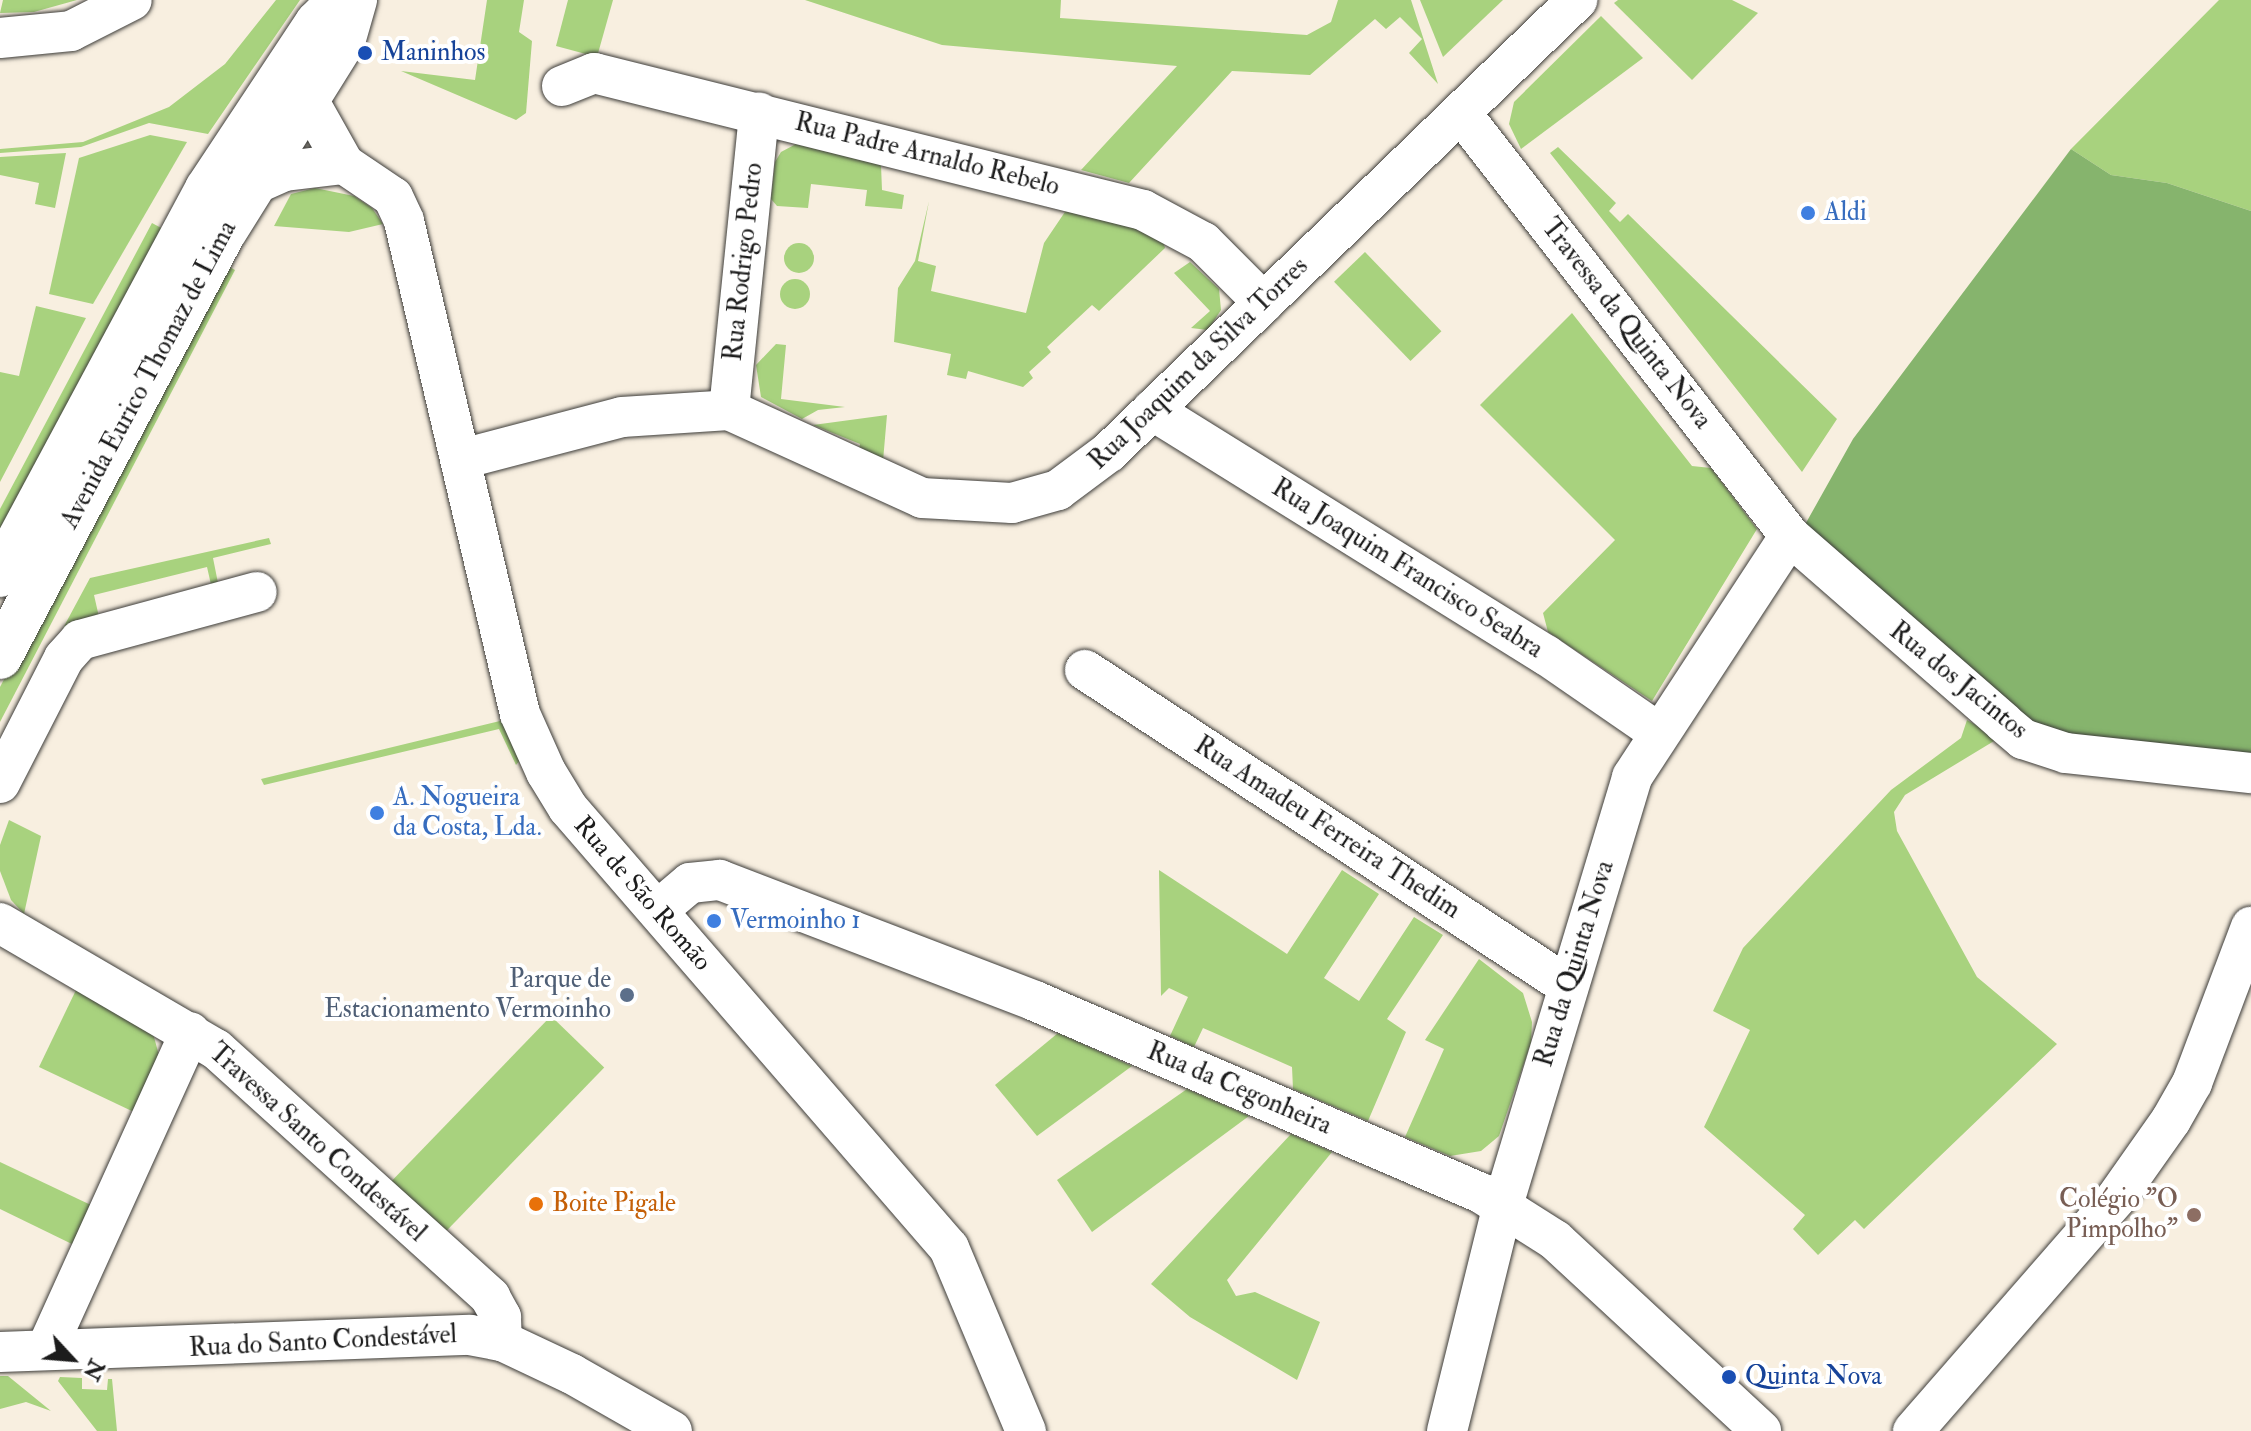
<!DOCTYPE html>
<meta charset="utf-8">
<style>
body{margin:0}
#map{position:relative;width:2251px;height:1431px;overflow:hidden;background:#f8efe0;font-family:"IM FELL Double Pica",serif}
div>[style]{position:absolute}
.green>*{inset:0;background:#a8d27e;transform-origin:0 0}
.round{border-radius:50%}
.forest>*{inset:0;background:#86b46d}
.roads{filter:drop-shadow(0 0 2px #3d3c39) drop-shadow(0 0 2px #3d3c39)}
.minor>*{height:40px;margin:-20px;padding:0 20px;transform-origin:20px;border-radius:20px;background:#fff}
.major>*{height:44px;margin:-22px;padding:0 22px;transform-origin:22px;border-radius:22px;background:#fff}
.dots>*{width:22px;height:22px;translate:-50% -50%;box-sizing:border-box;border:4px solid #fff;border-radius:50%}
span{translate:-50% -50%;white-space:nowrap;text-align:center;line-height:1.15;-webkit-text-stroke:8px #fff;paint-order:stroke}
.transit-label{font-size:26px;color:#164399}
.left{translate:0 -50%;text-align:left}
.street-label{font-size:26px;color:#1c1c1c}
.shop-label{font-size:26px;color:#366cbe}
.service-label{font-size:26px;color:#4e5e75}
.right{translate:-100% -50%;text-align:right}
.education-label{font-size:26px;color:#785e54}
.food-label{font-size:26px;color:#c56008}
.north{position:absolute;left:32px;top:1319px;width:80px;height:80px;-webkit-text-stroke:6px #fff;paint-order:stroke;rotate:116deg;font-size:22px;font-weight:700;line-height:32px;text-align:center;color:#1c1c1c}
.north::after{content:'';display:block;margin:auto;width:28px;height:36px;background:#1c1c1c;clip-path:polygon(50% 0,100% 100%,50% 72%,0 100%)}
</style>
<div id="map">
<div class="green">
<i style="clip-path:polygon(77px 0,34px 12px,0 13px,3px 0)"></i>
<i style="clip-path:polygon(276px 0,300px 0,208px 134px,149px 123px,81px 147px,0 153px,0 149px,83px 142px,169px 107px,225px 64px)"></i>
<i style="clip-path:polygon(487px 0,524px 0,519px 32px,532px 41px,526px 113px,516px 120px,401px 71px,475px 80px)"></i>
<i style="clip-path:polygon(568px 0,613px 0,597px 57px,556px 46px)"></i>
<i style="clip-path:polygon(805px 0,1061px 0,1060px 18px,1307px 35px,1331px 22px,1338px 0,1411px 0,1438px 84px,1409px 53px,1422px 39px,1400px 17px,1386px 29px,1375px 19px,1310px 75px,1232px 71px,1129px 183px,1081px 170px,1177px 66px,942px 45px)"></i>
<i style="clip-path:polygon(1420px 0,1503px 0,1443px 57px)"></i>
<i style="clip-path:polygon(1618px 0,1732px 0,1758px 13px,1692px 80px,1614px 3px)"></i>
<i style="clip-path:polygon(2219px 0,2251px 0,2251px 211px,2167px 183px,2111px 175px,2071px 149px)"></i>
<i style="clip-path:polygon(1601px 16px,1643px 58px,1521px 149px,1509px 124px,1514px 102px)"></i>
<i style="clip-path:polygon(150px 135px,187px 142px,93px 304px,49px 294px,79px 158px)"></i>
<i style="clip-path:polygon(796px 144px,881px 165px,882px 190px,904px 195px,902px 209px,865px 206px,867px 190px,811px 184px,808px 208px,777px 206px,771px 199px,775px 162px,781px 152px)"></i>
<i style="clip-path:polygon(1558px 147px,1616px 203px,1609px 211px,1620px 222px,1628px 214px,1837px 419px,1802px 472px,1550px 153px)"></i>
<i style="clip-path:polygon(66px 153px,55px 208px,35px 204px,39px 183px,0 175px,0 157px)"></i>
<i style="clip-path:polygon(315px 188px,354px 196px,372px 208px,383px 224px,349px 232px,274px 226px,291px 194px)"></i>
<i style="clip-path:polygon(929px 201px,918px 261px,936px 266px,931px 291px,1026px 313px,1044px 243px,1069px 206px,1138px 226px,1137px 230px,1163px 241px,1165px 248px,1099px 311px,1092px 305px,1047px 347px,1051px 352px,1029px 372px,1033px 378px,1023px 387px,968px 371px,966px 379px,947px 375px,951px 354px,894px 342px,898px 288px,915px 261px)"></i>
<i style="clip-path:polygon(152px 223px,165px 230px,0 544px,0 509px)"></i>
<i class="round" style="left:784px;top:243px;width:30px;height:30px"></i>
<i style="left:1365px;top:252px;width:110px;height:43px;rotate:46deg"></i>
<i style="clip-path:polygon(1190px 262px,1219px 289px,1221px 310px,1208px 330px,1191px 328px,1210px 311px,1174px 273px)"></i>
<i style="clip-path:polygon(224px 264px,235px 270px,0 722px,0 687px)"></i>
<i class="round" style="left:780px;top:279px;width:30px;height:30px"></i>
<i style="clip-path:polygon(36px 306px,86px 318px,0 482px,0 372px,19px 376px)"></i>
<i style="clip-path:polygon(1572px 313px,1692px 466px,1711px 468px,1757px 529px,1652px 701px,1548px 632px,1543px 613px,1615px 540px,1480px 405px)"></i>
<i style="clip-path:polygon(776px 344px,786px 345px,781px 399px,845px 407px,818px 410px,802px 419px,761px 397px,756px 365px)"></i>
<i style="clip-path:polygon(887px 415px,883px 461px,859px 449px,860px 444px,813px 425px)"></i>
<i style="clip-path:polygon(269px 538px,271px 544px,213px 558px,219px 588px,212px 589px,207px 567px,94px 595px,99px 617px,55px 643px,90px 578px)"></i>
<i style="clip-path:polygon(504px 720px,522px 758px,516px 765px,499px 729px,264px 785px,261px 779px)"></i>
<i style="clip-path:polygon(1967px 720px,1999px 738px,1905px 795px,1894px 812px,1897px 831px,1977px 977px,2057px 1044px,1864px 1229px,1855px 1220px,1818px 1255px,1793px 1229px,1805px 1215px,1704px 1127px,1750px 1030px,1713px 1011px,1743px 948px,1891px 790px,1961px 738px)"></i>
<i style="clip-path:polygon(9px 820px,41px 836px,24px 914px,11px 900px,0 871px,0 845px)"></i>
<i style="clip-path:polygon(1159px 870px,1287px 954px,1342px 870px,1379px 894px,1324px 978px,1359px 1001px,1414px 917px,1443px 935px,1387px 1019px,1406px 1032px,1368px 1121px,1293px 1089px,1292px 1067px,1203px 1028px,1194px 1047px,1170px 1036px,1188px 997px,1169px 988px,1161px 996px)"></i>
<i style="clip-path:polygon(1479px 959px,1523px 993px,1532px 1022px,1531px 1043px,1499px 1136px,1481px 1151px,1450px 1156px,1405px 1137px,1444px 1049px,1425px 1040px)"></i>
<i style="clip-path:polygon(76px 990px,145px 1026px,154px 1037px,160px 1059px,136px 1113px,39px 1067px)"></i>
<i style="left:551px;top:1016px;width:74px;height:245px;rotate:44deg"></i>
<i style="clip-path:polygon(1058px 1033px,1132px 1066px,1037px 1136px,995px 1085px)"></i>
<i style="clip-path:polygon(1187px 1089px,1249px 1116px,1092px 1232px,1057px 1180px)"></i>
<i style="clip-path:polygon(1291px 1134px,1332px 1152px,1227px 1280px,1236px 1296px,1255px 1292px,1320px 1322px,1297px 1380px,1190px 1317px,1151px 1284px)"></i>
<i style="clip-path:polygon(0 1162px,93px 1206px,76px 1246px,0 1209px)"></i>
<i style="clip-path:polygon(0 1376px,8px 1376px,51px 1411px,26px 1402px,0 1409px)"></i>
<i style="clip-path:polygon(60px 1377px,82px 1378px,82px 1389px,107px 1390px,108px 1379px,112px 1379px,117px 1431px,97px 1431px,58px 1381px)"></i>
</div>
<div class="forest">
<i style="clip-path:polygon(2071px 149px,2111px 175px,2167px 183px,2251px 211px,2251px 756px,2047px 737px,1802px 530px,1853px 439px)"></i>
</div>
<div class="roads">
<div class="minor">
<i style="left:0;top:38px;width:71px;rotate:-5.6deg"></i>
<i style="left:71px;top:31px;width:68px;rotate:-26.9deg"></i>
<i style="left:562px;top:86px;width:35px;rotate:-22deg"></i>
<i style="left:594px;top:73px;width:566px;rotate:14.01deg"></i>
<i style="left:1143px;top:210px;width:68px;rotate:28.1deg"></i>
<i style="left:1203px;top:242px;width:86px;rotate:45deg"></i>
<i style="left:307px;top:98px;width:76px;rotate:60.7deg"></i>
<i style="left:1461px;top:113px;width:536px;rotate:52.13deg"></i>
<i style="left:1790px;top:536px;width:284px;rotate:41.1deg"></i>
<i style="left:2004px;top:723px;width:25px;rotate:40deg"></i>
<i style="left:2023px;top:739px;width:45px;rotate:18deg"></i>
<i style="left:2066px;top:753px;width:186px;rotate:6.2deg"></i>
<i style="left:253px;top:185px;width:35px;rotate:-24deg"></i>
<i style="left:285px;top:171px;width:59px;rotate:-6.8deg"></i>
<i style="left:344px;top:164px;width:59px;rotate:34deg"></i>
<i style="left:393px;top:197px;width:26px;rotate:65deg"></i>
<i style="left:404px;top:221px;width:506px;rotate:76.76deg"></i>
<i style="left:520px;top:714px;width:64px;rotate:65.9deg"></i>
<i style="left:546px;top:772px;width:42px;rotate:58.6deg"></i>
<i style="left:568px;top:808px;width:582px;rotate:49.11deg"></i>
<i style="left:949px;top:1248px;width:199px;rotate:67.2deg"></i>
<i style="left:729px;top:410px;width:299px;rotate:-84.2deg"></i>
<i style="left:1152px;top:410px;width:464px;rotate:31.9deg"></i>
<i style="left:1546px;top:655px;width:137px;rotate:34.6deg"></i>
<i style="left:462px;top:459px;width:165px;rotate:-14.7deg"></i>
<i style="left:622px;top:417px;width:107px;rotate:-3.7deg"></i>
<i style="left:729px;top:410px;width:212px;rotate:24.5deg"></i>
<i style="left:922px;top:498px;width:90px;rotate:3.2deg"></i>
<i style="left:1012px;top:503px;width:48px;rotate:-15.8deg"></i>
<i style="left:1058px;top:490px;width:64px;rotate:-36.7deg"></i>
<i style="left:1109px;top:452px;width:651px;rotate:-44deg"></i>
<i style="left:1085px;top:670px;width:577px;rotate:33.19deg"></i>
<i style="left:0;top:783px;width:140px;rotate:-62.9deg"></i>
<i style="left:64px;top:658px;width:24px;rotate:-48deg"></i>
<i style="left:80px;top:640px;width:183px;rotate:-15.2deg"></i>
<i style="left:658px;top:910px;width:42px;rotate:-40.2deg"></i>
<i style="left:690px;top:883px;width:30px;rotate:-6deg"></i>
<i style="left:720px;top:880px;width:337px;rotate:21deg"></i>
<i style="left:1035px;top:1001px;width:486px;rotate:23.3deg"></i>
<i style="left:1481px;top:1193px;width:88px;rotate:32.4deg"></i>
<i style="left:1555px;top:1240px;width:281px;rotate:42.8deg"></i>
<i style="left:0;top:923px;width:250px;rotate:30.3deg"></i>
<i style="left:216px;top:1049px;width:370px;rotate:42.1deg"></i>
<i style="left:490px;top:1297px;width:23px;rotate:61deg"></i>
<i style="left:501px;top:1317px;width:24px;rotate:88deg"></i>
<i style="left:46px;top:1350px;width:349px;rotate:-65.6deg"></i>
<i style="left:0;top:1352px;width:470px;rotate:-2.1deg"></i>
<i style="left:470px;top:1335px;width:33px;rotate:11deg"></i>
<i style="left:502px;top:1341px;width:77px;rotate:25.2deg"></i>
<i style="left:572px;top:1374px;width:115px;rotate:29.7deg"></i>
<i style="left:1447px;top:1431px;width:233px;rotate:-76.1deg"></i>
<i style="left:1503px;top:1205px;width:447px;rotate:-73.2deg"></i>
<i style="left:1632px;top:777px;width:288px;rotate:-56.8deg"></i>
<i style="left:1913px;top:1431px;width:309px;rotate:-48.9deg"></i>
<i style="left:2116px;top:1198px;width:95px;rotate:-54.8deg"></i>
<i style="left:2171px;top:1120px;width:43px;rotate:-60.4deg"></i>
<i style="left:2192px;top:1083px;width:167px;rotate:-69.3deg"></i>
</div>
<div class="major">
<i style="left:0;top:575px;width:438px;rotate:-61.8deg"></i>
<i style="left:207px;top:189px;width:199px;rotate:-56.5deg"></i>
<i style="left:317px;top:23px;width:33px;rotate:-45deg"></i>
<i style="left:0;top:657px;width:482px;rotate:-62.2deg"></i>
<i style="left:225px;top:231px;width:223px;rotate:-58deg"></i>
<i style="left:343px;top:42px;width:44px;rotate:-74.1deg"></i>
</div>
</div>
<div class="dots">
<i style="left:365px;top:53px;background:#1a4fb4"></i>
<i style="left:1808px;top:213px;background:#3f7fe0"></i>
<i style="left:377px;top:813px;background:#3f7fe0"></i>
<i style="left:714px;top:921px;background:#3f7fe0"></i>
<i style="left:627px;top:995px;background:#5c6f8a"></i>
<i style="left:536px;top:1204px;background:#e8710a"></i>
<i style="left:2194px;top:1215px;background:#8d6e63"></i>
<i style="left:1729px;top:1377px;background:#1a4fb4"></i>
</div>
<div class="transit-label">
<span class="left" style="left:381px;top:53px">Maninhos</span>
<span class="left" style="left:1745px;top:1377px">Quinta Nova</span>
</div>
<div class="street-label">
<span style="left:927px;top:155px;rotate:14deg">Rua Padre Arnaldo Rebelo</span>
<span style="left:744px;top:262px;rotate:-84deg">Rua Rodrigo Pedro</span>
<span style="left:1626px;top:324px;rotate:52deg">Travessa da Quinta Nova</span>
<span style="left:1199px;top:364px;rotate:-44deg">Rua Joaquim da Silva Torres</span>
<span style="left:149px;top:375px;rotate:-62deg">Avenida Eurico Thomaz de Lima</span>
<span style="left:1407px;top:569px;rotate:32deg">Rua Joaquim Francisco Seabra</span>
<span style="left:1958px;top:681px;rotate:39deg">Rua dos Jacintos</span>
<span style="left:1327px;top:828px;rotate:33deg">Rua Amadeu Ferreira Thedim</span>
<span style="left:642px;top:894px;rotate:49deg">Rua de São Romão</span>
<span style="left:1575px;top:964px;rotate:-73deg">Rua da Quinta Nova</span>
<span style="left:1239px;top:1089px;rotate:23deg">Rua da Cegonheira</span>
<span style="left:317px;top:1143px;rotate:42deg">Travessa Santo Condestável</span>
<span style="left:323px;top:1342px;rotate:-3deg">Rua do Santo Condestável</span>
</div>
<div class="shop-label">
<span class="left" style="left:1824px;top:213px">Aldi</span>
<span class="left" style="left:393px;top:813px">A. Nogueira<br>da Costa, Lda.</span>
<span class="left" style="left:730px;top:921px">Vermoinho 1</span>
</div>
<div class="service-label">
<span class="right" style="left:611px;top:995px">Parque de<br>Estacionamento Vermoinho</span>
</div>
<div class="education-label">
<span class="right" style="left:2178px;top:1215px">Colégio "O<br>Pimpolho"</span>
</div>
<div class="food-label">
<span class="left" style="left:552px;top:1204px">Boite Pigale</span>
</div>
<div class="north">N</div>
</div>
